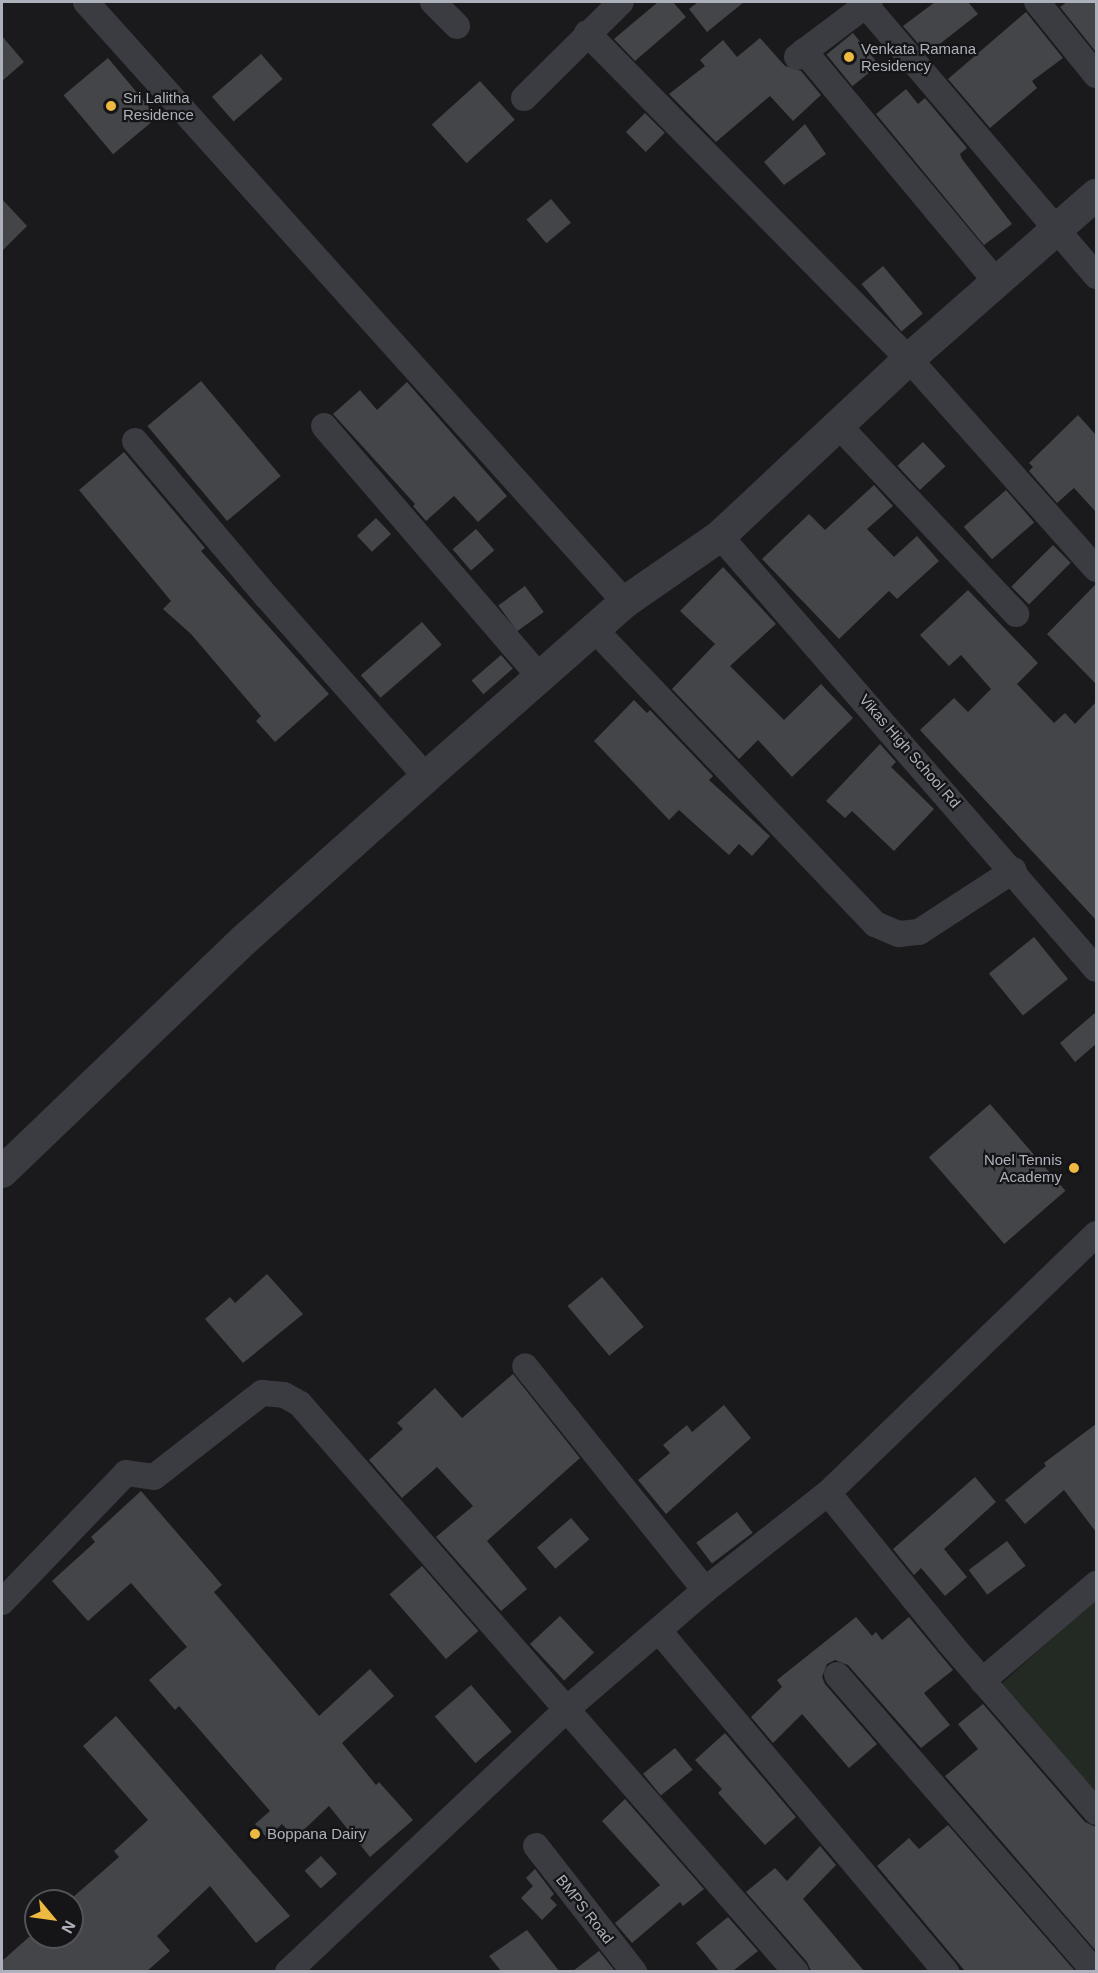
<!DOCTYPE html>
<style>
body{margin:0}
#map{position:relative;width:1098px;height:1973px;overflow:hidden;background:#1a1a1c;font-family:Helvetica,sans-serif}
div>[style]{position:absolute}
.green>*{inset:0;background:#222a23}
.building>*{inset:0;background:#444549;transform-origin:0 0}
.minor>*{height:26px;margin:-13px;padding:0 13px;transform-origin:13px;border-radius:13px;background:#3b3c41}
.tertiary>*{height:32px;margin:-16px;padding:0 16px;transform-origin:16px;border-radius:16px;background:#3b3c41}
.dots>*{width:16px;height:16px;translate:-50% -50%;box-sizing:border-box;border:3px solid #151517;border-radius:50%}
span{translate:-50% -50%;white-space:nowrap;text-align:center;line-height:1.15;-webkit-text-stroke:4.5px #151517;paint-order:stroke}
.poi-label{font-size:15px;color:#adb1bb}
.left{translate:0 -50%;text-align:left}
.right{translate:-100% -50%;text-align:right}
.street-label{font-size:15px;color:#adb1bb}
.frame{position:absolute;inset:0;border:3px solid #adb1bb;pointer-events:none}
.north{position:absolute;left:24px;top:1889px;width:60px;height:60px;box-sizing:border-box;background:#151517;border:2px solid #525359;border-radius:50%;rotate:119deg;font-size:16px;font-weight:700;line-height:24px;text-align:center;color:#adb1bb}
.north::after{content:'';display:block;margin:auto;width:21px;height:27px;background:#eeb940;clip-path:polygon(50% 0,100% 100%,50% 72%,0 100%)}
</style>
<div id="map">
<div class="green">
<i style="clip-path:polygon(1096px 1599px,1096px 1794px,1000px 1685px)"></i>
</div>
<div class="building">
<i style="clip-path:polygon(658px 2px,673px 2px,686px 17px,635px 61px,614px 39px)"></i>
<i style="clip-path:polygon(698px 2px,744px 2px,707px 32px,689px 9px)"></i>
<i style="clip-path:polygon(935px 2px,968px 2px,978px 14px,927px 54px,903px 26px)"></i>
<i style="clip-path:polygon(1067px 2px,1096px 2px,1096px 52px,1060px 7px)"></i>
<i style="clip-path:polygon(1026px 12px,1063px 58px,1032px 81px,1037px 88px,990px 128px,948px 79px)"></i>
<i style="left:853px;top:33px;width:41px;height:34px;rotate:51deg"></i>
<i style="clip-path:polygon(2px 36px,24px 62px,2px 81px)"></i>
<i style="clip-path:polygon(760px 38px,785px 66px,801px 71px,821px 95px,793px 121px,770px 96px,716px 142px,669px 94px,705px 66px,700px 60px,723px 40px,737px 57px)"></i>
<i style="left:261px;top:54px;width:33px;height:65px;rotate:49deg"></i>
<i style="left:108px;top:58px;width:77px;height:58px;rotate:50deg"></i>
<i style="left:480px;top:81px;width:52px;height:65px;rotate:48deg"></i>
<i style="clip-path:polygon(906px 89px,918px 104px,925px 98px,967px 148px,960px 154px,962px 159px,1012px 224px,984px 245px,876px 114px)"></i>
<i style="left:645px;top:113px;width:28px;height:27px;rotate:45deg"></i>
<i style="clip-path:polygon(805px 124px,826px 154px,784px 185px,764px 162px)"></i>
<i style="clip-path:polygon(2px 199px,27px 226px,2px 251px)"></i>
<i style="left:551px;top:199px;width:31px;height:32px;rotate:50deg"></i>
<i style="left:883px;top:266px;width:62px;height:28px;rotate:50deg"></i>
<i style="left:201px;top:381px;width:124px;height:70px;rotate:50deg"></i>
<i style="clip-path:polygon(407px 382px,507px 496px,478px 522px,454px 496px,426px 521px,413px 506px,415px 504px,333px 414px,360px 390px,377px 410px)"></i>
<i style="clip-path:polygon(1078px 415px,1096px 435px,1096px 512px,1074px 488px,1057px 503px,1029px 471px,1033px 467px,1029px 463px)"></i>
<i style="left:923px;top:442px;width:33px;height:35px;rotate:47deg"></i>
<i style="clip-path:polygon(124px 452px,205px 548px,201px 551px,329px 694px,275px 742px,256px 721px,261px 716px,191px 634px,163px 609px,171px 601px,79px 490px)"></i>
<i style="clip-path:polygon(874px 485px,893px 506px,867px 529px,894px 557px,917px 536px,939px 561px,897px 599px,889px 591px,839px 639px,762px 559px,809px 514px,825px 530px)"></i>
<i style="left:1006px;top:490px;width:43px;height:56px;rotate:49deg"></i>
<i style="left:376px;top:518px;width:22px;height:26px;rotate:47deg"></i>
<i style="left:476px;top:529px;width:28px;height:31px;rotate:49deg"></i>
<i style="left:1053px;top:545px;width:25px;height:59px;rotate:45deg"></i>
<i style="clip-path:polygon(723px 567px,776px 624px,730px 666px,784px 720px,821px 684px,853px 718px,792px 777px,758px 740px,739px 759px,672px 689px,715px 644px,680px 611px)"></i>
<i style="clip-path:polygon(1096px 584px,1096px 684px,1047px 634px)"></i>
<i style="left:525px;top:586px;width:32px;height:33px;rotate:54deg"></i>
<i style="clip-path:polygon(968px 590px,1038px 663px,1017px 684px,1054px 723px,1065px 713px,1075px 724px,1096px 702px,1096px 920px,920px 730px,954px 698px,968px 712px,991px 689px,961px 655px,949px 666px,920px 635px)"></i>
<i style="left:422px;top:622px;width:30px;height:81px;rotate:49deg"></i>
<i style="left:501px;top:655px;width:18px;height:39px;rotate:49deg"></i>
<i style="clip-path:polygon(634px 700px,647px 713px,650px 710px,713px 776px,709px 780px,770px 836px,752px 856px,739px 844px,729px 855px,679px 810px,669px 820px,594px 741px)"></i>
<i style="clip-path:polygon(880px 744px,896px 762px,891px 767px,934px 809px,894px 851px,852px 811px,845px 818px,826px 801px)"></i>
<i style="left:1034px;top:937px;width:54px;height:58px;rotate:51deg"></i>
<i style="clip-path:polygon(1096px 1012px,1096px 1044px,1075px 1062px,1060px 1043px)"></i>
<i style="left:990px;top:1104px;width:115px;height:81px;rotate:49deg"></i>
<i style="clip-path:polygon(267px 1274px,303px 1314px,243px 1363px,205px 1319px,230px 1297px,235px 1303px)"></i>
<i style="left:602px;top:1277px;width:65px;height:45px;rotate:50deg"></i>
<i style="clip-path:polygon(513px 1374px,580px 1458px,487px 1541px,527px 1589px,501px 1611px,436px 1537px,473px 1506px,437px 1467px,402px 1498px,369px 1460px,403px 1429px,397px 1423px,435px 1388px,462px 1418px)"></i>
<i style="clip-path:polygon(724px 1405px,751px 1438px,666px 1514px,638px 1480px,670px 1453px,663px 1445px,687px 1425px,692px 1432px)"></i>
<i style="clip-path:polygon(1096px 1424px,1096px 1532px,1064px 1490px,1025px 1524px,1005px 1500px,1046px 1466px,1044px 1463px)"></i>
<i style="clip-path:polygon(975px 1477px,996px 1502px,944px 1549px,967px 1577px,945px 1596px,921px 1568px,914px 1575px,893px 1549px)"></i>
<i style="clip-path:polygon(141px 1491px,222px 1585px,214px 1592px,319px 1716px,370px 1669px,394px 1696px,342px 1743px,376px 1785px,379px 1782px,413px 1820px,370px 1857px,329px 1806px,295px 1838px,282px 1824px,267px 1838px,255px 1824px,270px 1811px,179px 1706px,175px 1710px,149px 1680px,187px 1647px,131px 1583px,88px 1621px,52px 1581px,95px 1542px,91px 1537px)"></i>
<i style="left:737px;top:1512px;width:26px;height:51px;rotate:53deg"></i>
<i style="left:571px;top:1518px;width:28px;height:45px;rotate:49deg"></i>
<i style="left:1007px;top:1541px;width:31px;height:48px;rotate:53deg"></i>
<i style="left:422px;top:1566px;width:86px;height:43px;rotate:49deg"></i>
<i style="left:560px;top:1616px;width:50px;height:41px;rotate:47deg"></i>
<i style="clip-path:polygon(856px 1617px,872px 1636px,876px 1632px,882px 1640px,909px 1617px,953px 1670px,924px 1693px,950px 1725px,921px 1748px,848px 1665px,835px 1660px,827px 1664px,822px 1677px,825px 1684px,877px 1744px,849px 1768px,802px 1714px,773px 1743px,751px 1717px,782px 1687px,777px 1680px)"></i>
<i style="left:471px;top:1685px;width:62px;height:48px;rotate:49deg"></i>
<i style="clip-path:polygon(983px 1704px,1085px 1822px,1096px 1827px,1096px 1951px,945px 1776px,978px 1749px,958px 1724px)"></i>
<i style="clip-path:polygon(116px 1716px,290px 1916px,256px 1943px,210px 1886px,157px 1936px,170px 1951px,147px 1971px,2px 1971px,2px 1961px,29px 1937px,72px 1937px,72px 1898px,119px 1857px,114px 1851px,148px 1820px,83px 1746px)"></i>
<i style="clip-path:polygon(725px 1733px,796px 1817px,765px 1845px,718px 1793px,722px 1789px,695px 1760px)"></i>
<i style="left:675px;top:1748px;width:28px;height:41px;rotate:51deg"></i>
<i style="clip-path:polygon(625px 1799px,704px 1889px,683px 1906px,680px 1902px,632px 1943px,615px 1923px,660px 1885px,602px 1821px)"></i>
<i style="clip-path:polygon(948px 1825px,1075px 1971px,965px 1971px,877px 1866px,909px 1838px,919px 1849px)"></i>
<i style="clip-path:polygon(820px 1846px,836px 1865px,803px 1899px,864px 1971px,811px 1971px,807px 1962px,746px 1892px,775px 1868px,787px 1881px)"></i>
<i style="left:321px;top:1856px;width:24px;height:22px;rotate:48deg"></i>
<i style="clip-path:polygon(535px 1869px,554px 1894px,550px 1898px,557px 1905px,542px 1920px,521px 1898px,533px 1886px,526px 1878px)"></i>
<i style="clip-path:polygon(728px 1917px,758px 1951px,733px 1971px,719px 1971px,696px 1943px)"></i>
<i style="clip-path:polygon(527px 1930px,559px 1971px,501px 1971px,489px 1956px)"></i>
<i style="clip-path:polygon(599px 1951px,615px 1971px,573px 1971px)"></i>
</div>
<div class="minor">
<i style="left:86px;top:2px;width:807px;rotate:48.07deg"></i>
<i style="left:433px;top:2px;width:34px;rotate:45deg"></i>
<i style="left:863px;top:2px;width:360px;rotate:49.6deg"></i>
<i style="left:1037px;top:2px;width:94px;rotate:51.1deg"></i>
<i style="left:587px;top:33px;width:458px;rotate:45.4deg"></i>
<i style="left:909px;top:359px;width:281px;rotate:48.3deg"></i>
<i style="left:804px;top:51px;width:302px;rotate:50.2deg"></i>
<i style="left:797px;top:57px;width:91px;rotate:-37deg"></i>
<i style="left:524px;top:98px;width:136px;rotate:-44.7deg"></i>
<i style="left:324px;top:426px;width:333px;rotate:49.3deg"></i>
<i style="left:840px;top:427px;width:257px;rotate:46.7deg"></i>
<i style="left:135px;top:441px;width:204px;rotate:49.8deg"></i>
<i style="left:267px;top:597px;width:240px;rotate:48.5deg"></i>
<i style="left:720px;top:536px;width:573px;rotate:49.03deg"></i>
<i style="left:596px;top:631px;width:405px;rotate:46.4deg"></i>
<i style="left:875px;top:924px;width:26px;rotate:23deg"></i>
<i style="left:899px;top:934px;width:20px;rotate:-6deg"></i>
<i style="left:919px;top:932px;width:113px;rotate:-33.1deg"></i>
<i style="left:828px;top:1493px;width:192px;rotate:50.9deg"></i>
<i style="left:949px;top:1642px;width:225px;rotate:49.1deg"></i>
<i style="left:705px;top:1590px;width:157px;rotate:-38.3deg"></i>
<i style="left:828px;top:1493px;width:373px;rotate:-44deg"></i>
<i style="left:2px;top:1602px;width:179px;rotate:-46.1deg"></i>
<i style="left:126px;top:1473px;width:28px;rotate:8deg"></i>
<i style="left:154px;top:1477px;width:137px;rotate:-37.9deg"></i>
<i style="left:262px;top:1393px;width:22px;rotate:5deg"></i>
<i style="left:284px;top:1395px;width:18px;rotate:29deg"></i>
<i style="left:300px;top:1404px;width:754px;rotate:48.87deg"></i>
<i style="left:659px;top:1631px;width:446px;rotate:49.9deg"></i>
<i style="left:837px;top:1675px;width:393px;rotate:49deg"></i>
<i style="left:982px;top:1681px;width:150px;rotate:-40.4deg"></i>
<i style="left:536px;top:1846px;width:160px;rotate:52.1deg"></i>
<i style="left:288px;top:1972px;width:385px;rotate:-43.3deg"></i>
<i style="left:568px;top:1708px;width:181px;rotate:-40.7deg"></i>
<i style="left:705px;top:1590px;width:287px;rotate:-128.8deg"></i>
</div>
<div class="tertiary">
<i style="left:2px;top:1172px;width:335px;rotate:-43.8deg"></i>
<i style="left:244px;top:940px;width:244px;rotate:-41.8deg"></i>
<i style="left:426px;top:777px;width:265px;rotate:-41.3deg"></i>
<i style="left:625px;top:602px;width:116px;rotate:-34.8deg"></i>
<i style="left:720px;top:536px;width:259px;rotate:-43.1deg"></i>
<i style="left:909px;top:359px;width:249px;rotate:-41.3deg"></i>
</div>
<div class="dots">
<i style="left:849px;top:57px;background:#eeb940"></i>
<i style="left:111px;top:106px;background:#eeb940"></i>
<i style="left:1074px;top:1168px;background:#eeb940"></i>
<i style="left:255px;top:1834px;background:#eeb940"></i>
</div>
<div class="poi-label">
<span class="left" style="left:861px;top:57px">Venkata Ramana<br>Residency</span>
<span class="left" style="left:123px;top:106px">Sri Lalitha<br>Residence</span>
<span class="right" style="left:1062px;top:1168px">Noel Tennis<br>Academy</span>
<span class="left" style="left:267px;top:1834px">Boppana Dairy</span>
</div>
<div class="street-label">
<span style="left:910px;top:751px;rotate:49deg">Vikas High School Rd</span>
<span style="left:585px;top:1909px;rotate:52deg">BMPS Road</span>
</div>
<div class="frame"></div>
<div class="north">N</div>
</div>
